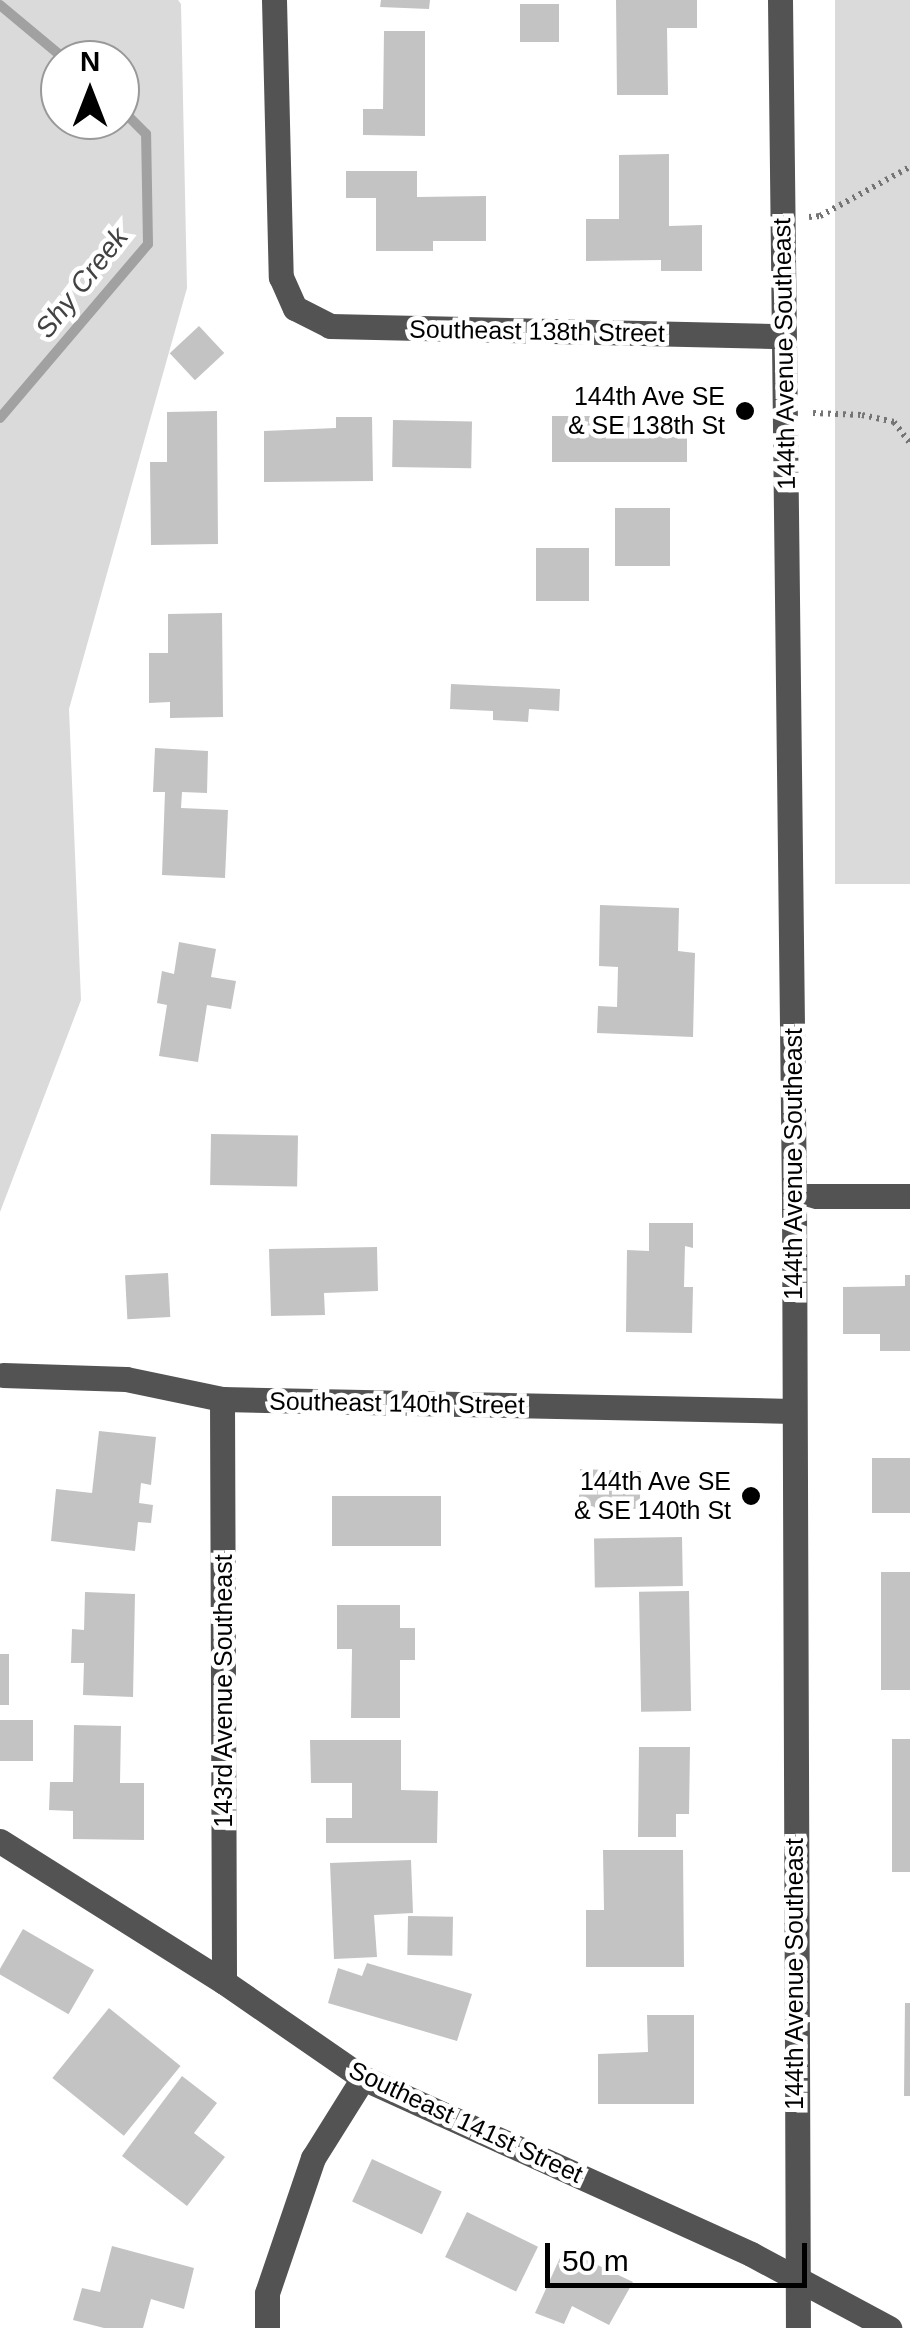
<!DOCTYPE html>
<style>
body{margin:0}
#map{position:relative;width:910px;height:2328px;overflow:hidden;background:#fff;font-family:Helvetica,sans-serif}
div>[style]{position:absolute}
.green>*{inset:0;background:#dadada;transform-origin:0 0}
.stream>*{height:10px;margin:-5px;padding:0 5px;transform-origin:5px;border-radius:5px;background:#a1a1a1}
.building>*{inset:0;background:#c3c3c3;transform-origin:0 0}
.path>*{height:6px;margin-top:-3px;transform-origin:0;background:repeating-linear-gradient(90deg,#757575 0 2.5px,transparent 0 7.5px)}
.minor>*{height:25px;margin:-12.5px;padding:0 12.5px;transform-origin:12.5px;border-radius:12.5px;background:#535353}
.dots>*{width:28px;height:28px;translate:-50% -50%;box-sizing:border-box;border:5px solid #fff;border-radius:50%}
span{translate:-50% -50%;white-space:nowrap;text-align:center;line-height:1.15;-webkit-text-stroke:9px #fff;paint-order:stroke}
.street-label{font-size:25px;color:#000}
.poi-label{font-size:25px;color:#000}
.right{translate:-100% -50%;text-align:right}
.water-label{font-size:28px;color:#424242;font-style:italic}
.north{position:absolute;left:40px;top:40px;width:100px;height:100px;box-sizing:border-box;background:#fff;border:2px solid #999;border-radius:50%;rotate:0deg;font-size:28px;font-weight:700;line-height:40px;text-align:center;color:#000}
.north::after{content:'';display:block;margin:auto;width:35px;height:45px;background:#000;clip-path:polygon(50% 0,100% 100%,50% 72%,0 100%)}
.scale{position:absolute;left:545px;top:2243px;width:262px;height:45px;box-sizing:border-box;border:5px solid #000;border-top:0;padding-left:12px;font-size:30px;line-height:35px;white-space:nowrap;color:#000;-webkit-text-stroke:8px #fff;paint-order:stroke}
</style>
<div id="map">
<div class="green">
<i style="clip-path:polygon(evenodd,0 0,178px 0,181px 4px,187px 288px,69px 709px,81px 1000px,0 1212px,0 0,60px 60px,120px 60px,120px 120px,60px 120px,60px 60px)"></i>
<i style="left:835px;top:0;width:75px;height:884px"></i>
</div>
<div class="stream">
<i style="left:0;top:5px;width:86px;rotate:39.8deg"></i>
<i style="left:0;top:418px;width:228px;rotate:-49.6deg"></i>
<i style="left:148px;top:244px;width:110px;rotate:-91deg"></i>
<i style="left:146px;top:134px;width:37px;rotate:-135deg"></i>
</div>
<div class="building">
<i style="clip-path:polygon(381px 0,430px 0,429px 9px,380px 7px)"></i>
<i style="clip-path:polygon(616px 0,697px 0,697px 28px,667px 28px,668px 95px,617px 95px)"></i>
<i style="left:520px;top:4px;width:39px;height:38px"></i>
<i style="clip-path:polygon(384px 31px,425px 31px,425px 136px,363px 135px,363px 109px,383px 109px)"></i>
<i style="clip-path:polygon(669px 154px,669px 226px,702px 225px,702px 271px,661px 271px,661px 260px,586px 261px,586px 219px,619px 219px,619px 155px)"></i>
<i style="clip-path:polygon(346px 171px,417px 171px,417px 197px,486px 196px,486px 241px,433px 241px,433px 251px,376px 251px,376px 198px,346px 198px)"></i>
<i style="left:199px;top:326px;width:37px;height:40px;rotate:47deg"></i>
<i style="clip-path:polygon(217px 411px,218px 544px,151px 545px,150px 462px,167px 462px,167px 412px)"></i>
<i style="left:687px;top:416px;width:46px;height:135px;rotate:90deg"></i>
<i style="clip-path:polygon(336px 417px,372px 417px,373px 481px,264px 482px,264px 431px,336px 428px)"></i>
<i style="left:393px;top:420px;width:79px;height:47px;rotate:1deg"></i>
<i style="left:670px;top:508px;width:58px;height:55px;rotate:90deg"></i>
<i style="left:536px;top:548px;width:53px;height:53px"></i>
<i style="clip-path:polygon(222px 613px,223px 717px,170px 718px,170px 702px,149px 703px,149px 653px,168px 653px,168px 614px)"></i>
<i style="clip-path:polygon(451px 684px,560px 689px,559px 711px,529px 709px,528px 722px,493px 720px,493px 711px,450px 709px)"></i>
<i style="clip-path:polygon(155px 748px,208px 751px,207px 793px,182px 792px,181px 808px,228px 810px,225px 878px,162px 875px,165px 792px,153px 792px)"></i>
<i style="clip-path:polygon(600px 905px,679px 908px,678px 951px,695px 953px,693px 1037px,597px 1033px,598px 1006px,617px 1007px,618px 967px,599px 966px)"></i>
<i style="clip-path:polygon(179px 942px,216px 949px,211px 977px,236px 981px,231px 1009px,207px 1005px,198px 1062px,159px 1056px,167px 1005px,157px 1003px,162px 971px,174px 974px)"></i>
<i style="left:211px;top:1134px;width:87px;height:51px;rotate:1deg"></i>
<i style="clip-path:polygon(649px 1223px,693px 1223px,693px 1248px,685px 1246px,684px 1287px,693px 1287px,692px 1333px,626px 1332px,627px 1250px,649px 1251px)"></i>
<i style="clip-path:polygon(377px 1247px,378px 1291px,324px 1293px,325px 1315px,271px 1316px,269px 1249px)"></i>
<i style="left:168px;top:1273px;width:44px;height:43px;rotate:87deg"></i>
<i style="clip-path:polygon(905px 1275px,910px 1275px,910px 1351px,880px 1351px,880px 1334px,843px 1334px,843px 1287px,905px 1286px)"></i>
<i style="clip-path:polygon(99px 1431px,156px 1437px,151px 1485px,141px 1483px,139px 1503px,153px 1505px,151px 1523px,138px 1522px,135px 1551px,51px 1541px,56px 1489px,92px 1493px)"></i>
<i style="left:910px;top:1458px;width:55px;height:38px;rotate:90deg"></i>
<i style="left:580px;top:1469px;width:61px;height:38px;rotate:2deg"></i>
<i style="left:441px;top:1496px;width:50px;height:109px;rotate:90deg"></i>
<i style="left:682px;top:1537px;width:49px;height:88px;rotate:89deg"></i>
<i style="left:881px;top:1572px;width:29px;height:118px"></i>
<i style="left:689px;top:1591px;width:120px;height:50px;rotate:89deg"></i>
<i style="clip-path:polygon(85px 1592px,135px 1594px,133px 1697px,83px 1695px,84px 1663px,71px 1663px,72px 1629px,84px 1630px)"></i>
<i style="clip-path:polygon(337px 1605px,400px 1605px,400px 1628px,415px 1628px,415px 1660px,400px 1660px,400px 1718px,351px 1718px,352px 1649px,337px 1649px)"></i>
<i style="left:0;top:1654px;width:9px;height:51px"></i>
<i style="left:33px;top:1720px;width:41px;height:33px;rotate:90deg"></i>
<i style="clip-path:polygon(74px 1725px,121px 1726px,120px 1783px,144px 1783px,144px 1840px,73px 1839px,73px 1811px,49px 1810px,50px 1782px,73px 1782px)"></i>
<i style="left:892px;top:1739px;width:18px;height:133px"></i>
<i style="clip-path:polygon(310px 1740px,401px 1740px,401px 1790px,438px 1791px,437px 1843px,326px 1843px,326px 1818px,352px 1818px,352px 1783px,311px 1783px)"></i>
<i style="clip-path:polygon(639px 1747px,690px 1747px,689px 1814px,676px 1814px,676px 1837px,638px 1837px)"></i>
<i style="clip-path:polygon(603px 1850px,683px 1850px,684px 1967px,586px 1967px,586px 1910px,604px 1910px)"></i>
<i style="clip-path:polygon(411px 1860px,413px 1913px,374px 1915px,377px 1957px,334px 1959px,330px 1863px)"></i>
<i style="left:408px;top:1916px;width:45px;height:39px;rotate:1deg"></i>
<i style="left:23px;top:1929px;width:82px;height:51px;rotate:30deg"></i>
<i style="clip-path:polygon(367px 1963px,472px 1994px,457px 2041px,328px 2003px,338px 1968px,362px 1976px)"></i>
<i style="clip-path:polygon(905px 2003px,910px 2003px,910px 2096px,904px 2096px)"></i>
<i style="left:109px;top:2008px;width:92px;height:90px;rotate:39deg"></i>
<i style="clip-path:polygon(647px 2015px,694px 2015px,694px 2104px,598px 2104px,598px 2054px,648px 2052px)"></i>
<i style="clip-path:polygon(182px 2076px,217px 2103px,194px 2133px,225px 2157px,187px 2206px,122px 2156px)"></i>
<i style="left:372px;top:2159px;width:77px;height:47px;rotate:25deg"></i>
<i style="left:467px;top:2212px;width:79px;height:50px;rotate:26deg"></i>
<i style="clip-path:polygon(112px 2246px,194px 2268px,184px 2309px,151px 2299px,143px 2328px,104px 2328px,73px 2320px,82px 2288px,100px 2292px)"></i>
<i style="clip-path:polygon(564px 2249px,633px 2282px,609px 2325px,572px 2306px,564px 2324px,535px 2313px)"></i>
</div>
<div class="path">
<i style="left:809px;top:217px;width:11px;rotate:-5deg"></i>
<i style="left:820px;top:216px;width:102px;rotate:-28.6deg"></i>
<i style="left:813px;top:413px;width:49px;rotate:2.3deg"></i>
<i style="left:862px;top:415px;width:33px;rotate:12deg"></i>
<i style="left:894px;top:422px;width:26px;rotate:53deg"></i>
</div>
<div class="minor">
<i style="left:274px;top:0;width:277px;rotate:88.6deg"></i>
<i style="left:281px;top:277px;width:34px;rotate:66deg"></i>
<i style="left:295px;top:308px;width:39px;rotate:27deg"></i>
<i style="left:330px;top:326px;width:453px;rotate:1.3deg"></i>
<i style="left:780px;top:0;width:1196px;rotate:89.33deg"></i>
<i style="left:794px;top:1196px;width:1132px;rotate:89.8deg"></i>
<i style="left:794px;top:1196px;width:116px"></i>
<i style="left:3px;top:1375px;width:123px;rotate:1.9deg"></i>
<i style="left:126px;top:1379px;width:98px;rotate:11.8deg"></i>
<i style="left:222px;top:1399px;width:571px;rotate:1.2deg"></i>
<i style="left:222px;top:1399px;width:583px;rotate:89.8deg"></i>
<i style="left:0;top:1841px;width:265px;rotate:32.2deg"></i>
<i style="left:224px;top:1982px;width:169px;rotate:34.6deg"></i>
<i style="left:363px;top:2078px;width:426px;rotate:24.4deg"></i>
<i style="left:751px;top:2254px;width:157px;rotate:28.2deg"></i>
<i style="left:267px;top:2328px;width:35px;rotate:-90deg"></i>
<i style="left:267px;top:2293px;width:143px;rotate:-71.2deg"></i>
<i style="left:313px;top:2158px;width:94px;rotate:-58deg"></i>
</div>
<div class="dots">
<i style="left:745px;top:411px;background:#000"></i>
<i style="left:751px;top:1496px;background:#000"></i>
</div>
<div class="street-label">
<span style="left:537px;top:331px;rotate:1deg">Southeast 138th Street</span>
<span style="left:784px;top:354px;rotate:-91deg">144th Avenue Southeast</span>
<span style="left:793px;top:1164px;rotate:-90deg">144th Avenue Southeast</span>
<span style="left:397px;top:1403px;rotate:1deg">Southeast 140th Street</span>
<span style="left:223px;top:1691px;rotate:-90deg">143rd Avenue Southeast</span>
<span style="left:794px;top:1974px;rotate:-90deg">144th Avenue Southeast</span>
<span style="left:466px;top:2122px;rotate:25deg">Southeast 141st Street</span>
</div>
<div class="poi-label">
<span class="right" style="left:725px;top:411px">144th Ave SE<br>&amp; SE 138th St</span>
<span class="right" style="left:731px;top:1496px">144th Ave SE<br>&amp; SE 140th St</span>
</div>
<div class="water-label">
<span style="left:82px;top:283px;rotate:-52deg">Shy Creek</span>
</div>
<div class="north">N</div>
<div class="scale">50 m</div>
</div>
